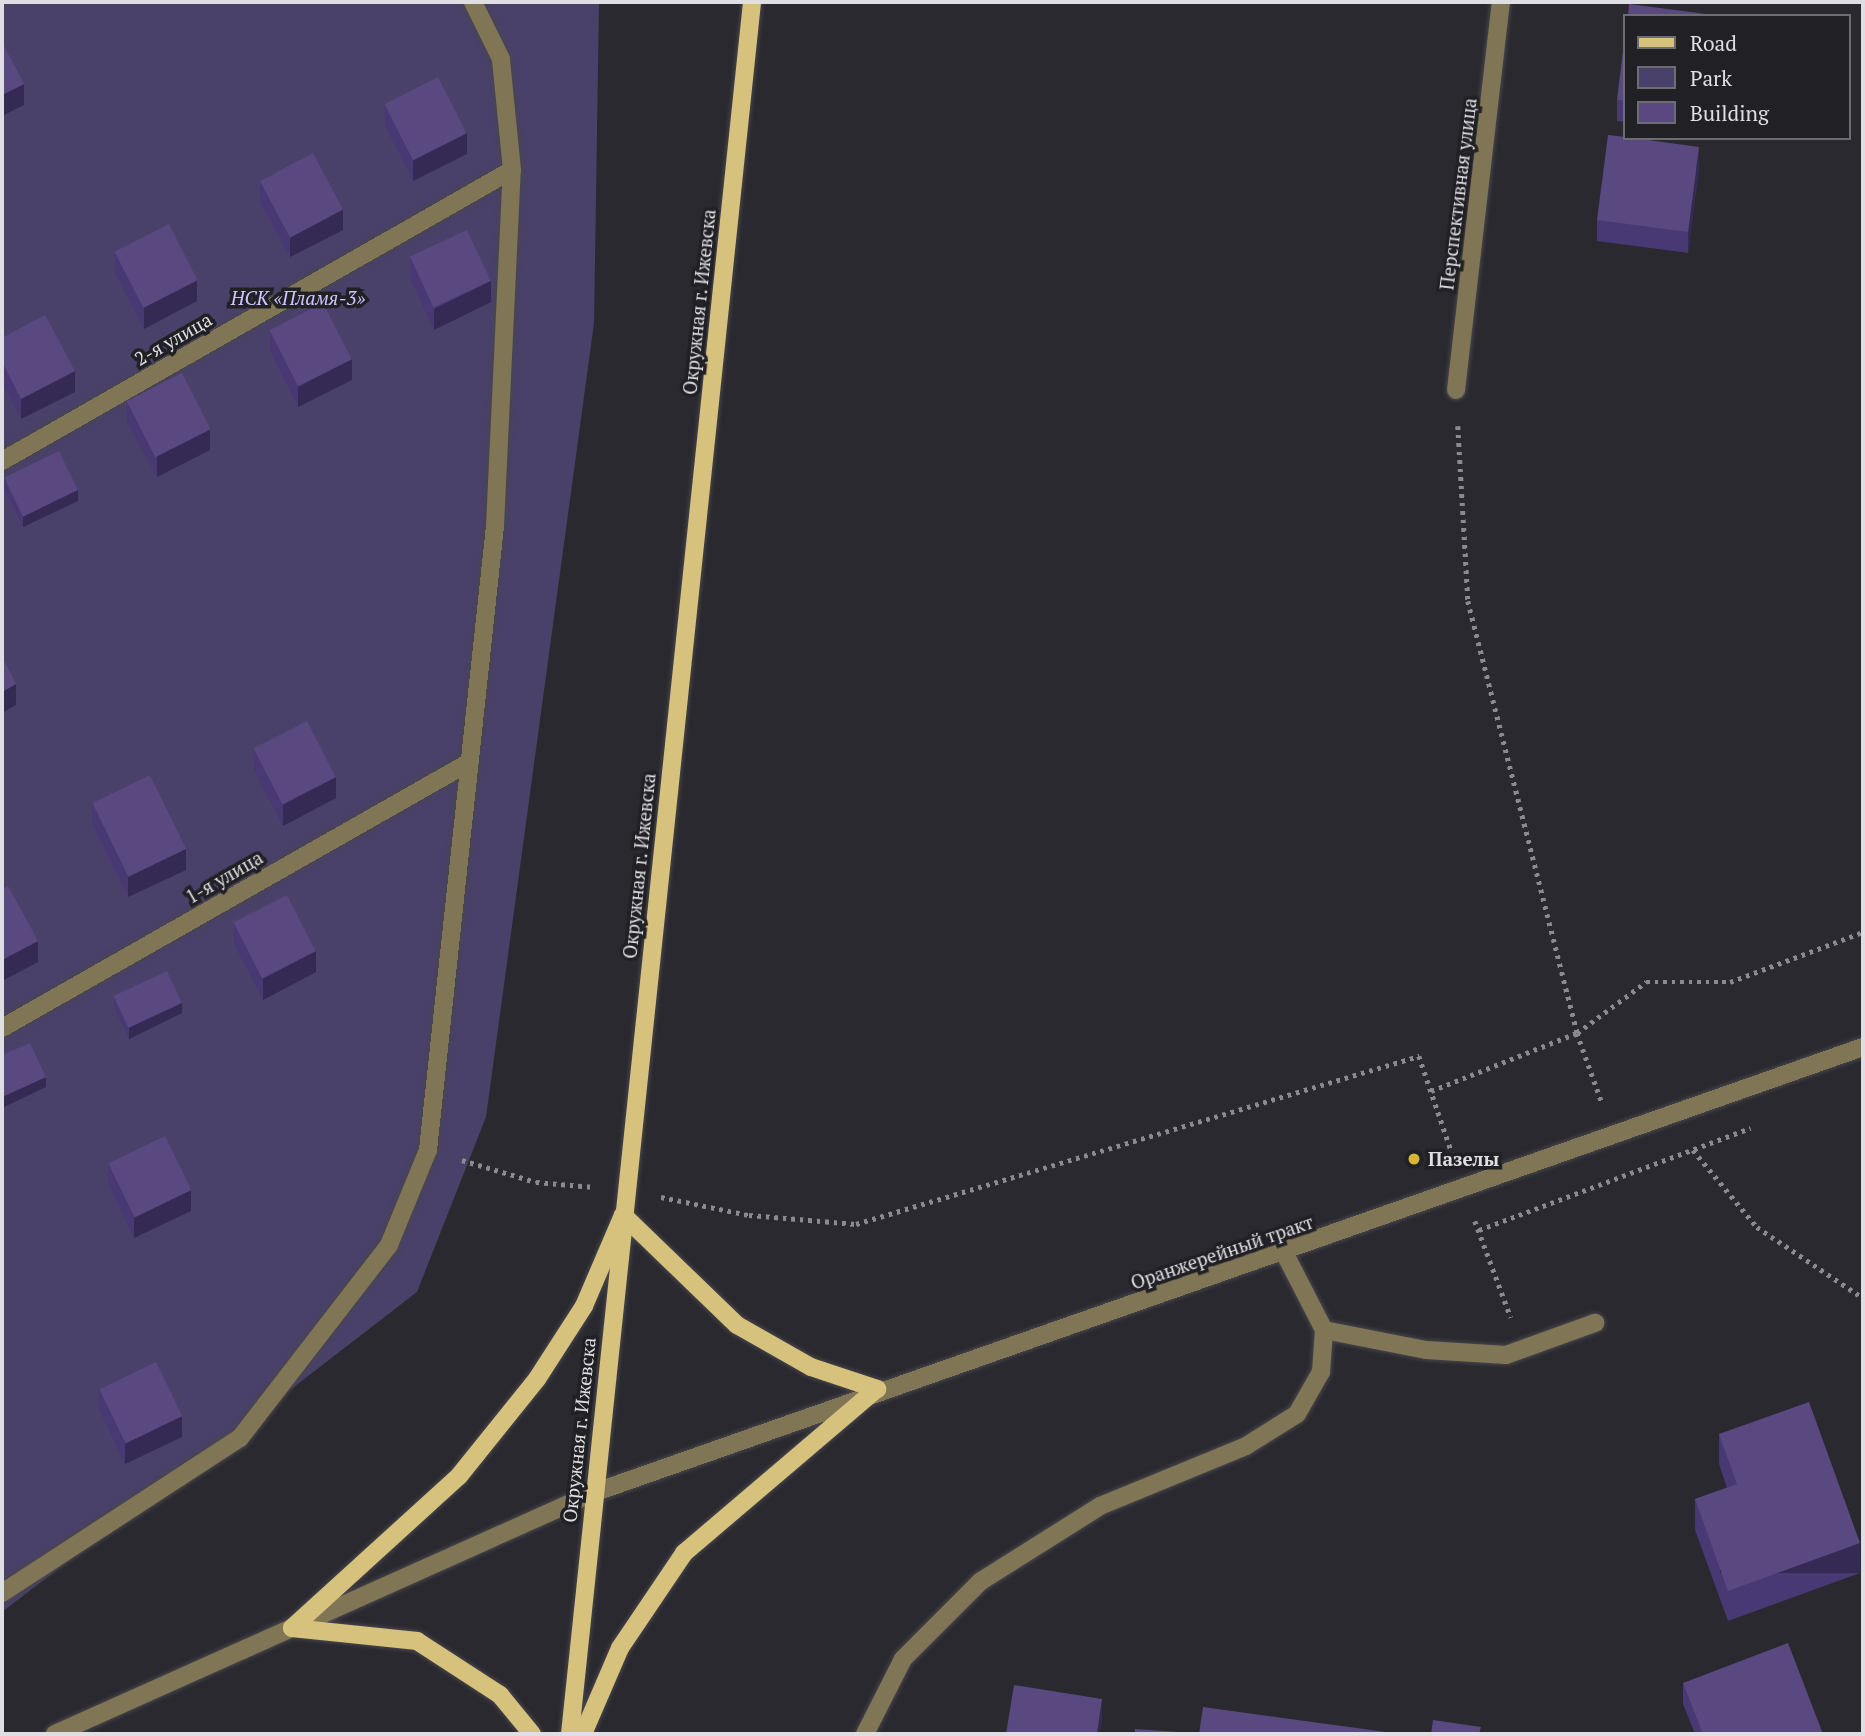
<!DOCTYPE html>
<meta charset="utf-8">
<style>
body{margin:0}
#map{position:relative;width:1865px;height:1736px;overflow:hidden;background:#2a292f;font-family:"PT Serif",serif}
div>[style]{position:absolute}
.green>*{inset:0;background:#4a416a}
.path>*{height:4.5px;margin-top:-2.25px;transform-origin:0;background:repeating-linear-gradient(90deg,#8b8a8f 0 3.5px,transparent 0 8.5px)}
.roads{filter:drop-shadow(0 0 2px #47464c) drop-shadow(0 0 2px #47464c)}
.minor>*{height:18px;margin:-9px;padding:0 9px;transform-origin:9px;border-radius:9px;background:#807656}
.major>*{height:18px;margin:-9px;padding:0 9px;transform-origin:9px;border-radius:9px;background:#d7c27d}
.wall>*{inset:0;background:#483874}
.shaded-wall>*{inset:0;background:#352a54;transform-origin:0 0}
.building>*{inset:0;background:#594980;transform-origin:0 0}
.dots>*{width:19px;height:19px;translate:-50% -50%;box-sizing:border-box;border:4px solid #212025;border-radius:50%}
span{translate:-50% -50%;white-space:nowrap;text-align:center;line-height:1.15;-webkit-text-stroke:7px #212025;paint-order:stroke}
.street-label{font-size:19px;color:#dfdee2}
.park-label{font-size:19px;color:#cec4ff;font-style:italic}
.poi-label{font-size:19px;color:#dfdee2;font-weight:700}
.left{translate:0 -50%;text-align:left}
.frame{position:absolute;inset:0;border:4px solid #dfdee2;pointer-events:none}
.legend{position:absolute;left:1623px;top:14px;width:228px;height:126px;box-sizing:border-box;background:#212025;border:2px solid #6d6c71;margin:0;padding:9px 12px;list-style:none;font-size:21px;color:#dfdee2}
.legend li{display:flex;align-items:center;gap:14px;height:35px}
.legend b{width:35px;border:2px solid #6d6c71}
</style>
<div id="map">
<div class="green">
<i style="clip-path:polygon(2px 2px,599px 2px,594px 323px,486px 1117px,417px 1292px,2px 1612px)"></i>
</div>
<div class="path">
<i style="left:1458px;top:426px;width:175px;rotate:86.7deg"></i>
<i style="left:1468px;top:601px;width:446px;rotate:75.8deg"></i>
<i style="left:1577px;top:1033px;width:74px;rotate:70.3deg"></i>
<i style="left:1431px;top:1091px;width:157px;rotate:-21.7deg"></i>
<i style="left:1577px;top:1033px;width:86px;rotate:-36.5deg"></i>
<i style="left:1646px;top:982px;width:84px"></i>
<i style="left:1730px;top:982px;width:142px;rotate:-20.6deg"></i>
<i style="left:1693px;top:1150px;width:100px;rotate:50.3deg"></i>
<i style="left:1757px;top:1227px;width:128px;rotate:33.8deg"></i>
<i style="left:462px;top:1160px;width:77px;rotate:16.6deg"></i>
<i style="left:536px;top:1182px;width:58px;rotate:4.9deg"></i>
<i style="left:661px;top:1197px;width:90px;rotate:11.6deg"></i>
<i style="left:749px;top:1215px;width:107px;rotate:4.8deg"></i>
<i style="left:856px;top:1224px;width:588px;rotate:-16.62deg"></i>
<i style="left:1419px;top:1056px;width:102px;rotate:71.2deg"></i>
<i style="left:1475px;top:1221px;width:103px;rotate:69.6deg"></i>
<i style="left:1479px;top:1230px;width:290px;rotate:-20.6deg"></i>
</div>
<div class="roads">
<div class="minor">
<i style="left:1456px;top:390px;width:391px;rotate:-83.4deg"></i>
<i style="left:2px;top:461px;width:587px;rotate:-29.71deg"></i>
<i style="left:2px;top:1028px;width:536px;rotate:-29.63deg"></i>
<i style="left:1324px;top:1330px;width:104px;rotate:11.1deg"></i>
<i style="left:1426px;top:1350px;width:80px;rotate:3.6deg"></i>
<i style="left:1506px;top:1355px;width:95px;rotate:-19.8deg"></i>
<i style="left:2px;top:1593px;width:284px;rotate:-33.1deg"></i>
<i style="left:240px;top:1438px;width:244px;rotate:-52.3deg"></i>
<i style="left:389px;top:1245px;width:103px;rotate:-67.7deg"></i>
<i style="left:428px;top:1150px;width:628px;rotate:-83.87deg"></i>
<i style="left:495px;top:526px;width:356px;rotate:-87.3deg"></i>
<i style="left:512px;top:170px;width:112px;rotate:-95.7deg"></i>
<i style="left:501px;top:59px;width:64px;rotate:-116.2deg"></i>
<i style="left:55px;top:1734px;width:590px;rotate:-24.13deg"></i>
<i style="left:593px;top:1493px;width:1346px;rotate:-19.35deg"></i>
<i style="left:865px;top:1734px;width:84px;rotate:-63.1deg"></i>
<i style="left:903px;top:1659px;width:110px;rotate:-45deg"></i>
<i style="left:981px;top:1581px;width:141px;rotate:-32.2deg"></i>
<i style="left:1100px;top:1506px;width:158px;rotate:-22.3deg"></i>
<i style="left:1246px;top:1446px;width:60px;rotate:-32.1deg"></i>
<i style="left:1297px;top:1414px;width:48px;rotate:-60.3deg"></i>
<i style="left:1321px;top:1372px;width:42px;rotate:-85.9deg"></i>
<i style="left:1324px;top:1330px;width:85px;rotate:-117.2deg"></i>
</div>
<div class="major">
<i style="left:292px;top:1628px;width:226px;rotate:-42.3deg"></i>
<i style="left:459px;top:1476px;width:124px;rotate:-51.2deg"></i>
<i style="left:537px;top:1379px;width:87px;rotate:-57.2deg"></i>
<i style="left:584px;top:1306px;width:99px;rotate:-66.8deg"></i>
<i style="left:623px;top:1215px;width:158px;rotate:44deg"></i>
<i style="left:737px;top:1325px;width:85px;rotate:29.6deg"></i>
<i style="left:811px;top:1367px;width:70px;rotate:18.4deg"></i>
<i style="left:292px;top:1628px;width:126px;rotate:5.9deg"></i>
<i style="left:417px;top:1641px;width:99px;rotate:33deg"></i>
<i style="left:500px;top:1695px;width:50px;rotate:50.6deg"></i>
<i style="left:570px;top:1734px;width:1742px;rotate:-84deg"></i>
<i style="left:583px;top:1734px;width:94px;rotate:-66.7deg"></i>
<i style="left:620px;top:1648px;width:115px;rotate:-56deg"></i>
<i style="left:684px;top:1553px;width:253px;rotate:-40.4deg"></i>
</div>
</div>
<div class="wall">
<i style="clip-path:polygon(1625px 36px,1625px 122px,1617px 121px,1617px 100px)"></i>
<i style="clip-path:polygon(385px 105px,467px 154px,413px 181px,385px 126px)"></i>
<i style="clip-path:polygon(1699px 168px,1688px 253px,1597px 241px,1597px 220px)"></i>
<i style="clip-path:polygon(260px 181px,343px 230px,290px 257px,260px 202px)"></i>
<i style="clip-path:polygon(115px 252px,197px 301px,144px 329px,115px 273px)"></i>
<i style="clip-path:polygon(410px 257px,491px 302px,434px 330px,410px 278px)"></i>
<i style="clip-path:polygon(270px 331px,352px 380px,298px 407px,270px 351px)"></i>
<i style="clip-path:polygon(2px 338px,75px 392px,21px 419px,2px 383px)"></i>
<i style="clip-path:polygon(127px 401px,210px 450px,157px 477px,127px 422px)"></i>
<i style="clip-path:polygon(4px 478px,78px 501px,23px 527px,4px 489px)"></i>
<i style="clip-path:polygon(254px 749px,336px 798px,283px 826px,254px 770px)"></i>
<i style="clip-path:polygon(92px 803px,186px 870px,128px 897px,92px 824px)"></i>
<i style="clip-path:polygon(234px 923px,316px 972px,263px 1000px,234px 944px)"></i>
<i style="clip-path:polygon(114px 996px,182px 1013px,129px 1039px,114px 1007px)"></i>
<i style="clip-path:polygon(108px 1162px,191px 1211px,134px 1238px,108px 1183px)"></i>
<i style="clip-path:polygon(99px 1389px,182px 1437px,125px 1464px,99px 1409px)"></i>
<i style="clip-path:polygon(1719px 1434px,1860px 1573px,1728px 1621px,1695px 1530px,1695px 1499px,1727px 1488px,1719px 1464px)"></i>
<i style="clip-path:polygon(1683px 1683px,1823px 1734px,1695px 1734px,1683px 1704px)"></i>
</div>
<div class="shaded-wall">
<i style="clip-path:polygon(24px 84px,24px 105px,2px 116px,2px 95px)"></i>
<i style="clip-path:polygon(467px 133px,467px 154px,413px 181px,413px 160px)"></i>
<i style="clip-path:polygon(1699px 147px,1699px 168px,1688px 253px,1688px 232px)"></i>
<i style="clip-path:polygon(343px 209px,343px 230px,290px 257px,290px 237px)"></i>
<i style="clip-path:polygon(197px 280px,197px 301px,144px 329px,144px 308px)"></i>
<i style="clip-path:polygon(491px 281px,491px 302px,434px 330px,434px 309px)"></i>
<i style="clip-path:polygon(352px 359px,352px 380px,298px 407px,298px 387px)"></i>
<i style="clip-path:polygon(75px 371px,75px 392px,21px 419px,21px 399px)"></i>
<i style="clip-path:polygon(210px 429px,210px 450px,157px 477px,157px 456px)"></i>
<i style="clip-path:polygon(78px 490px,78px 501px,23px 527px,23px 517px)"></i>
<i style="clip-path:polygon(16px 684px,16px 705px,2px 713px,2px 692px)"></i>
<i style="clip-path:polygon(336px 777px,336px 798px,283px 826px,283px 805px)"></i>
<i style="clip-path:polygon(186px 849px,186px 870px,128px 897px,128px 877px)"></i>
<i style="clip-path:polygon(38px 941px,38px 962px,2px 981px,2px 960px)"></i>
<i style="clip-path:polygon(316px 951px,316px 972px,263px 1000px,263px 979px)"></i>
<i style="clip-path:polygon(182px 1003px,182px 1013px,129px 1039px,129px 1028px)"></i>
<i style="clip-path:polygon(46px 1077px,46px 1087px,2px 1108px,2px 1097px)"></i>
<i style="clip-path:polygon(191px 1190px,191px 1211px,134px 1238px,134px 1217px)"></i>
<i style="clip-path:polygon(182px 1416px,182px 1437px,125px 1464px,125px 1443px)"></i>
<i style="left:1860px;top:1543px;width:30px;height:140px;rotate:90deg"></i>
<i style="clip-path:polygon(1102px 1699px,1102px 1720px,1100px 1734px,1097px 1734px)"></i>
</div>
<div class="building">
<i style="clip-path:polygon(1629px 4px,1714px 15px,1714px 16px,1628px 16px)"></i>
<i style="clip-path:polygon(1625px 36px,1625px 101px,1617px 100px)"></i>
<i style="clip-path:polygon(2px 42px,24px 84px,2px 95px)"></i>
<i style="left:438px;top:77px;width:63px;height:60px;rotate:63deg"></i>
<i style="clip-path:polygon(1608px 135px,1625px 137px,1625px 138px,1633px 138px,1699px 147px,1688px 232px,1597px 220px)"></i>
<i style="left:313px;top:153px;width:64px;height:60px;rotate:62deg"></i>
<i style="left:169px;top:224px;width:63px;height:61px;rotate:63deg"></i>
<i style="left:467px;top:230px;width:56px;height:63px;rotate:65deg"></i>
<i style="left:323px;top:303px;width:63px;height:60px;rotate:63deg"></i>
<i style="clip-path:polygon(45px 315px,75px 371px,21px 399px,2px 362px,2px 338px)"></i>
<i style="left:182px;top:373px;width:63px;height:62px;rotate:63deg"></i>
<i style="left:59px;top:451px;width:43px;height:61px;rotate:64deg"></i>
<i style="clip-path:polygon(2px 656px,16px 684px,2px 692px)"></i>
<i style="left:307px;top:721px;width:63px;height:60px;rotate:63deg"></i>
<i style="left:150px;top:775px;width:82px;height:64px;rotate:64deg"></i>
<i style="clip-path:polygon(8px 886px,38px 941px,2px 960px,2px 889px)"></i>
<i style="left:287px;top:895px;width:63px;height:60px;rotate:63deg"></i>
<i style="left:167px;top:971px;width:35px;height:59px;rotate:65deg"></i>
<i style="clip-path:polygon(30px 1043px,46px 1077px,2px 1097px,2px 1055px)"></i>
<i style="left:165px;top:1136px;width:60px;height:63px;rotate:64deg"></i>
<i style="left:156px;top:1362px;width:60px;height:63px;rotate:64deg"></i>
<i style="clip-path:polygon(1809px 1402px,1860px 1543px,1728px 1591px,1695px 1499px,1737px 1484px,1719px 1434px)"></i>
<i style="clip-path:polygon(1788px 1643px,1823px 1734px,1703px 1734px,1683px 1683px)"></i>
<i style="clip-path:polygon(1014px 1685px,1102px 1699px,1097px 1734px,1006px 1734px)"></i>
<i style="clip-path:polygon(1203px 1707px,1386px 1732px,1385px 1734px,1199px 1734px)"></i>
<i style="clip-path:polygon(1433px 1720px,1481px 1727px,1479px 1734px,1431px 1734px)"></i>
<i style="clip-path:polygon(1135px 1729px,1179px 1732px,1179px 1734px,1135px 1734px)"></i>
</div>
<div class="dots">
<i style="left:1414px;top:1159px;background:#d7b434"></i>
</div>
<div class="street-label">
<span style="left:1458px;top:194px;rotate:-83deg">Перспективная улица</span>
<span style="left:699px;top:302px;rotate:-84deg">Окружная г. Ижевска</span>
<span style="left:173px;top:339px;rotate:-30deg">2-я улица</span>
<span style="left:639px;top:866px;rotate:-84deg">Окружная г. Ижевска</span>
<span style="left:224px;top:877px;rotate:-30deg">1-я улица</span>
<span style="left:1222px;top:1252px;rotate:-19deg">Оранжерейный тракт</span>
<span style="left:579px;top:1430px;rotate:-84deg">Окружная г. Ижевска</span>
</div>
<div class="park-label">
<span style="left:298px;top:298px">НСК «Пламя-3»</span>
</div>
<div class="poi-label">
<span class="left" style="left:1428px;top:1159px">Пазелы</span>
</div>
<div class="frame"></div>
<ul class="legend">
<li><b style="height:9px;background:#d7c27d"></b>Road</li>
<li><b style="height:19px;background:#4a416a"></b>Park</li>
<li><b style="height:19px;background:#594980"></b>Building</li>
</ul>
</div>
